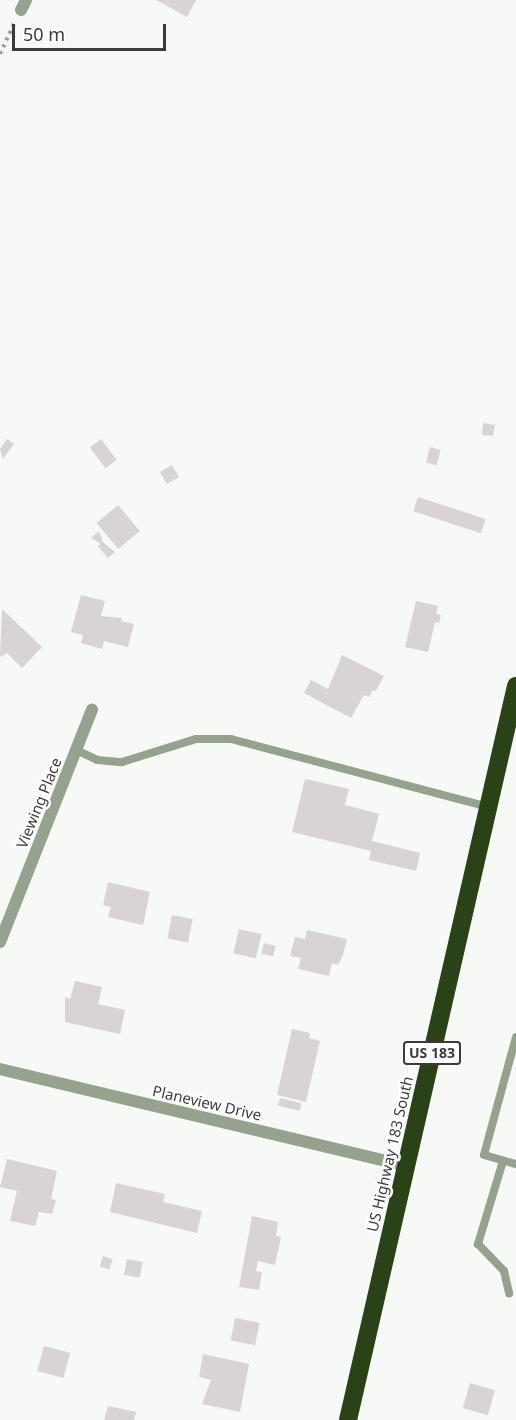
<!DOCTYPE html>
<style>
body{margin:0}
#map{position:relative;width:516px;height:1420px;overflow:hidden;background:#f6f9f5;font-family:"Noto Sans",sans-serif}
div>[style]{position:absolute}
.building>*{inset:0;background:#d8d3d5;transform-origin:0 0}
.path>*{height:4px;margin-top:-2px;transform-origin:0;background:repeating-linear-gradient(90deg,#9a9c99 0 3px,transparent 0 7.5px)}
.lane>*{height:8px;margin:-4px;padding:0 4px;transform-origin:4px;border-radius:4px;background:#95a28d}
.street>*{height:12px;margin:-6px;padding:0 6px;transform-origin:6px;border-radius:6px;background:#95a28d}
.highway>*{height:18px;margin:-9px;padding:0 9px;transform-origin:9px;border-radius:9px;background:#2a4316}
span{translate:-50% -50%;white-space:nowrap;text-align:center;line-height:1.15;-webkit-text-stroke:5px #fff;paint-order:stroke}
.shield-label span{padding:2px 4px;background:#fff;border:2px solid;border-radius:4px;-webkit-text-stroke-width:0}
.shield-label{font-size:14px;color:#3b3c3a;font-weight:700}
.street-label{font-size:15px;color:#3b3c3a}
.scale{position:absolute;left:12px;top:24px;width:154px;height:27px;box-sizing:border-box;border:3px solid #3b3c3a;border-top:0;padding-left:8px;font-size:18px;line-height:21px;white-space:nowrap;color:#3b3c3a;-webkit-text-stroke:4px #fff;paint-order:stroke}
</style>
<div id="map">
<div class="building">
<i style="clip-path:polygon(156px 0,196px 0,187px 17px)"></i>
<i style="clip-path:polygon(483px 423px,495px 425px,493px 436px,482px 435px)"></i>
<i style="clip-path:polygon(7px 439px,14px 444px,3px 459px,0 449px)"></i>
<i style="left:101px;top:439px;width:26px;height:14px;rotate:53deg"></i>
<i style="left:430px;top:447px;width:11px;height:16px;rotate:15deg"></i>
<i style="left:172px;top:465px;width:14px;height:14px;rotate:60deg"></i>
<i style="left:418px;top:497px;width:71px;height:15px;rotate:18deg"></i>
<i style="left:118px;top:505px;width:34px;height:28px;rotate:50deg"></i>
<i style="clip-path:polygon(99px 531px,103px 542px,115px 552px,108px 558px,98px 546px,101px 544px,91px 538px)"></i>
<i style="clip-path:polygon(81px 595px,105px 601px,101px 616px,122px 618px,121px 621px,134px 624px,128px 647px,104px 641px,102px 649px,81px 643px,83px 635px,71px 632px)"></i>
<i style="clip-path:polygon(416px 601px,438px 606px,436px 614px,441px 615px,439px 623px,435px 622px,428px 652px,405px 647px)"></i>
<i style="clip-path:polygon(2px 609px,42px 647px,22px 668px,7px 653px,0 657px)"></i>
<i style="clip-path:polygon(342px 655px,384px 676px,376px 691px,373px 690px,369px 697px,364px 695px,351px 718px,304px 693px,311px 680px,328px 689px)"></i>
<i style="clip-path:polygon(305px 779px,349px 789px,345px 805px,379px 814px,372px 841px,420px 853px,416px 871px,369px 860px,371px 851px,292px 832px)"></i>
<i style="clip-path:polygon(108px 882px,150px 892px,143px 925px,108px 917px,111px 907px,103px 905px)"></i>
<i style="left:172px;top:915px;width:21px;height:24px;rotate:11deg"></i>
<i style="left:239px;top:929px;width:23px;height:25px;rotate:13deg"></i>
<i style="clip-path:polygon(307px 930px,347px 939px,343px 955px,338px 965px,332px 963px,329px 976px,298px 969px,301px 958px,290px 956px,295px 937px,305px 939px)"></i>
<i style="left:264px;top:943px;width:12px;height:11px;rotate:14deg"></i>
<i style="clip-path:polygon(75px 981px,102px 987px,98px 1004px,125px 1010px,120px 1034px,65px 1022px,65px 997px,70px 999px)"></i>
<i style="clip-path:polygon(292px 1029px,310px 1033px,309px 1038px,320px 1041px,306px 1102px,277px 1095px)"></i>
<i style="left:280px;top:1098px;width:22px;height:8px;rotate:13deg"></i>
<i style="clip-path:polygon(7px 1159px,57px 1171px,51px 1199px,56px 1200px,52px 1214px,39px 1212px,35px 1226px,10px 1221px,17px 1191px,0 1187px)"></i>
<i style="clip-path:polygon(116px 1183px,165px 1194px,163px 1202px,202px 1211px,197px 1233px,110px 1212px)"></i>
<i style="clip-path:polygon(252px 1216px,278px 1222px,276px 1236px,281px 1237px,275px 1265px,258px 1261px,256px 1271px,262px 1272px,259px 1290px,239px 1287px)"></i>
<i style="left:103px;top:1256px;width:10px;height:11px;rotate:17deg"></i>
<i style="left:127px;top:1259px;width:16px;height:16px;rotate:11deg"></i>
<i style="left:235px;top:1318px;width:25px;height:23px;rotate:11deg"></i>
<i style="left:44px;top:1346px;width:27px;height:26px;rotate:15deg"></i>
<i style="clip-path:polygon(203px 1354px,249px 1364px,240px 1412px,202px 1404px,211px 1380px,199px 1377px)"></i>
<i style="left:470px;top:1383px;width:26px;height:26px;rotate:16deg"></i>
<i style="clip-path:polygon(108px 1406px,136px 1412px,134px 1420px,104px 1420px)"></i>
</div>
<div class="path">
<i style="left:0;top:54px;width:35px;rotate:-65deg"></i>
</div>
<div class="lane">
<i style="left:76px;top:750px;width:23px;rotate:25deg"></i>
<i style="left:97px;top:760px;width:25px;rotate:5deg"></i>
<i style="left:122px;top:762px;width:77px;rotate:-17.3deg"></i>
<i style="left:196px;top:739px;width:35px"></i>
<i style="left:231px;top:739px;width:266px;rotate:14.8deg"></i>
<i style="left:516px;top:1037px;width:122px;rotate:105.2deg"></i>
<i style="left:484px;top:1155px;width:33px;rotate:16deg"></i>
<i style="left:503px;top:1161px;width:87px;rotate:106.8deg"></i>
<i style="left:478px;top:1244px;width:37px;rotate:46deg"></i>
<i style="left:504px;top:1271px;width:23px;rotate:77deg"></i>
</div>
<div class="street">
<i style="left:21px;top:10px;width:11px;rotate:-63deg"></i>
<i style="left:0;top:942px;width:250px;rotate:-68.4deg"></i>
<i style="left:0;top:1069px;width:417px;rotate:13.4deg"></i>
</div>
<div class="highway">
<i style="left:348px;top:1420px;width:753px;rotate:-77.11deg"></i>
</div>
<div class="shield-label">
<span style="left:432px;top:1053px">US 183</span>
</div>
<div class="street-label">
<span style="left:39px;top:803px;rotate:-68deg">Viewing Place</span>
<span style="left:207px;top:1103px;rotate:13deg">Planeview Drive</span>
<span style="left:390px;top:1154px;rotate:-77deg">US Highway 183 South</span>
</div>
<div class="scale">50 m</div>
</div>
